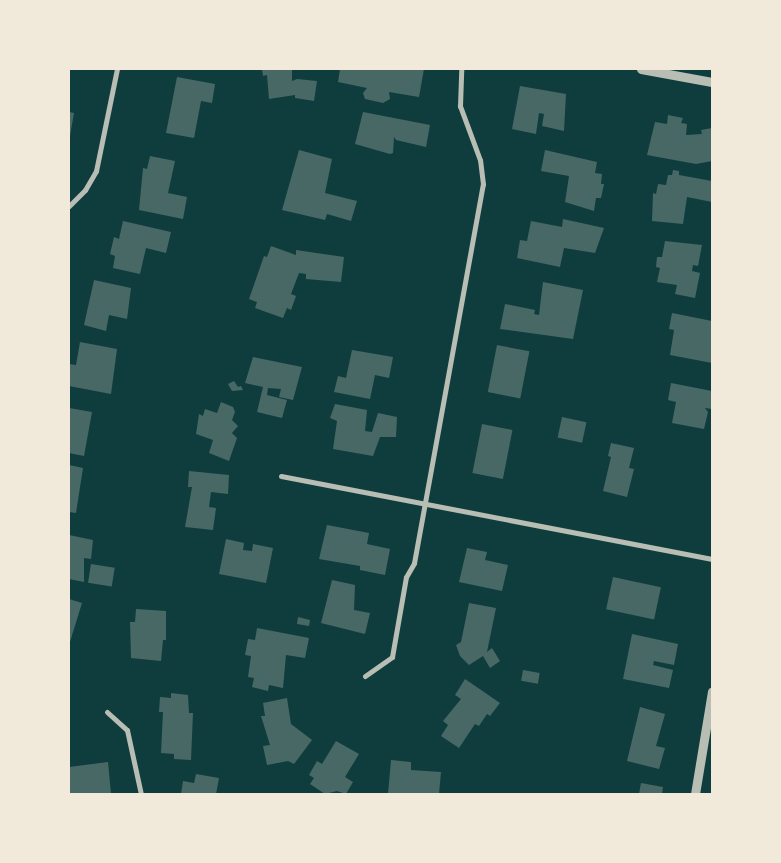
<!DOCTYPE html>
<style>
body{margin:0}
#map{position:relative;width:781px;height:863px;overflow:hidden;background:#0f3d3e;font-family:Poppins,sans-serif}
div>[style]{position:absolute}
.building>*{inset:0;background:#486865;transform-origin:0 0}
.minor>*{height:5px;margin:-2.5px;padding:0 2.5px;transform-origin:2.5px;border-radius:2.5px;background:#b8beb3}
.tertiary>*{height:9px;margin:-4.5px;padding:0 4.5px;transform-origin:4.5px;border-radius:4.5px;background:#b8beb3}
span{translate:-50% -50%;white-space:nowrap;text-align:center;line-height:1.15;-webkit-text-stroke:4px #f1e9da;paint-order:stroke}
.frame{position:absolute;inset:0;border:70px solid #f1e9da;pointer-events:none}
</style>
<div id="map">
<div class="building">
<i style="clip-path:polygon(262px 69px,292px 69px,292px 81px,297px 79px,317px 81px,314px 101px,295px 98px,295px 95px,269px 99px,267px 75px,263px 76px)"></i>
<i style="clip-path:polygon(340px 69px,424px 69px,419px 97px,389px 92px,390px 99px,383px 103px,365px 99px,363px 93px,367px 88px,338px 82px)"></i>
<i style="clip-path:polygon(177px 77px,215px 84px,212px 103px,201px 101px,194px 138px,166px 133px)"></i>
<i style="clip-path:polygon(520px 86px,566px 94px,564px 131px,542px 126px,544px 114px,539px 113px,536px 134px,512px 129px)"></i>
<i style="clip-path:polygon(69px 112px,74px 113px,70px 136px,69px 136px)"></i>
<i style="clip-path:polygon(363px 112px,430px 125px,426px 147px,396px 140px,394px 137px,393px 153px,390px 154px,355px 144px)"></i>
<i style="clip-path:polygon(668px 115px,683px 118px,681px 123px,687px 124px,686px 135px,702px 134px,701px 130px,712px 128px,712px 161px,696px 164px,647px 155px,655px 122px,667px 124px)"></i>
<i style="clip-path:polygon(299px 150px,332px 159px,325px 193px,357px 201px,351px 221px,327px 214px,325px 220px,282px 210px)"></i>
<i style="clip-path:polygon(545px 150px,597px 162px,595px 173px,602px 174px,601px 184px,604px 184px,601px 198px,596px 198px,594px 211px,565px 202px,569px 176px,541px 171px)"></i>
<i style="clip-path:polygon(150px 156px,175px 161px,168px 193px,187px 197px,183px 219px,139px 210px,143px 168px,147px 169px)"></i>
<i style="clip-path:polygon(673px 170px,679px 171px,679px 175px,712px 181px,712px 202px,687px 197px,683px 224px,652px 221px,653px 193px,656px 194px,658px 184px,666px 185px,668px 175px,672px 175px)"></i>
<i style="clip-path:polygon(563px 219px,604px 228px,595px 253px,564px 248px,560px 267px,517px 258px,520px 240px,527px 241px,531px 221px,562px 227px)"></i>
<i style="clip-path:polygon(123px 221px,171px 232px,166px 253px,146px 248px,140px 274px,113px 268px,115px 256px,110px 254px,114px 237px,119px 239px)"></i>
<i style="clip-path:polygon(665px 241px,702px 245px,698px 266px,693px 265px,692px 271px,700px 273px,695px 298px,675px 294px,677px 285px,657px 282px,660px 268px,656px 267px,657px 257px,662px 257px)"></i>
<i style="clip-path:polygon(271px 246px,296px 255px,296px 250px,344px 257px,341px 282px,306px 279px,306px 274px,299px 273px,291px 294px,296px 296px,291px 310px,287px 308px,283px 318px,255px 308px,257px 302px,249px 299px,264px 256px,267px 257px)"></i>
<i style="clip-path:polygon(94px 280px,131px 288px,127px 319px,109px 315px,106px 331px,84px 325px)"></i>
<i style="clip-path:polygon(543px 282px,583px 290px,573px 339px,500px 329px,505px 304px,535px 310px,534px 314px,539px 315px)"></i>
<i style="clip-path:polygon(672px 313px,712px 321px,712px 363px,670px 355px,674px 330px,669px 329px)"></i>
<i style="clip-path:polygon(80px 342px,117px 349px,111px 394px,69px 386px,69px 364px,76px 365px)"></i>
<i style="left:497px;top:345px;width:33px;height:48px;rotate:11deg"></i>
<i style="clip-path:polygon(352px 350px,393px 357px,389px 378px,375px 375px,370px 399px,334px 392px,338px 376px,346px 378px)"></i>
<i style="clip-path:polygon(253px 357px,302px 367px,293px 400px,279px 397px,281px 389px,268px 388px,267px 395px,287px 400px,282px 418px,257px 412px,263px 387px,245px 383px)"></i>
<i style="clip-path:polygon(234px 381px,238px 387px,241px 386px,243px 390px,232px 391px,228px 384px)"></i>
<i style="clip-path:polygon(671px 383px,712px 391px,712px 409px,705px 408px,708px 412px,704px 429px,672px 423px,676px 402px,668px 400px)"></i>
<i style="clip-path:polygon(221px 402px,233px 407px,235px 412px,232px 420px,238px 426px,232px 433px,237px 438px,229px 461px,209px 453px,213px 440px,196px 434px,199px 414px,203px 416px,205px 409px,217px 413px)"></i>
<i style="clip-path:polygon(335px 404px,367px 410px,365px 431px,372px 432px,378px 413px,397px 417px,396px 437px,380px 437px,373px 456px,333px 449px,337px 421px,330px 418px)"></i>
<i style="clip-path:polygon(69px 408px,92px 412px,84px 456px,69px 453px)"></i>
<i style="left:562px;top:417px;width:25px;height:21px;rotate:12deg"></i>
<i style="left:482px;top:424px;width:31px;height:50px;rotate:11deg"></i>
<i style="clip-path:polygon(611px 443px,634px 448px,629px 468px,634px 469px,627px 497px,603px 491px,611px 457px,608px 456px)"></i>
<i style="clip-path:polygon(69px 465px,83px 468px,76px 513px,69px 512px)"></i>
<i style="clip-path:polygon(189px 471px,229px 475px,228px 494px,211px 492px,209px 507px,216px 508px,213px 530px,185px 527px,192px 487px,188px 487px)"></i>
<i style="clip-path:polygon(327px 525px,369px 533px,367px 544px,390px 549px,385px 575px,360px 570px,360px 566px,319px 559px)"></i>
<i style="clip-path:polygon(69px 535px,93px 540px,91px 559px,84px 558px,84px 582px,69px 579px)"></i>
<i style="clip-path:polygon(226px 539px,244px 543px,243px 550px,252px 551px,253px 544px,273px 548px,266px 583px,219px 574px)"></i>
<i style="clip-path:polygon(467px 548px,487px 552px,485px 560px,508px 565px,502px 591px,459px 582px)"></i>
<i style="left:91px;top:564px;width:24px;height:19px;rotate:9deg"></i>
<i style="left:613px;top:577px;width:49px;height:33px;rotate:12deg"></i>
<i style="clip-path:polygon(332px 580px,355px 585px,354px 610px,370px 613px,365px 634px,321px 623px)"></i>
<i style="clip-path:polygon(69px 599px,82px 603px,69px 645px)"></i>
<i style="clip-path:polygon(469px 603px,496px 608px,487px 652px,492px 648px,500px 661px,490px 668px,483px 656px,469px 665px,460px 656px,456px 645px,461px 642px)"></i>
<i style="clip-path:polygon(136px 609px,166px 611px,166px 640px,163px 640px,161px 661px,131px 658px,130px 622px,135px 622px)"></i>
<i style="clip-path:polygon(298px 617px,310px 620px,309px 626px,297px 624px)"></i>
<i style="clip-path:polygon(257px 628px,309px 638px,305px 658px,286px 655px,283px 688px,269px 685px,268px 691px,252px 687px,254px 678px,248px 677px,251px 656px,245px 655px,248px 639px,255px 640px)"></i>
<i style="clip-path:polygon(632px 634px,678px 644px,674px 665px,654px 661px,653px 665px,673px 670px,669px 688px,623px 679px)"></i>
<i style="left:523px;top:670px;width:17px;height:11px;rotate:10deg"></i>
<i style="clip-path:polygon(465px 679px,500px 703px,490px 716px,487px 714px,479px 726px,475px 724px,459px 748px,441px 736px,448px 725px,443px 721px,461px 699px,455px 695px)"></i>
<i style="clip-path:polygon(171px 693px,188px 695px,189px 713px,193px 713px,191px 760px,174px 759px,174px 754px,161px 753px,163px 712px,159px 712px,160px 697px,171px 698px)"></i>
<i style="clip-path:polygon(287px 698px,291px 724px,312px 740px,294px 764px,288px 761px,267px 765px,263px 746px,270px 745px,261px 716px,265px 716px,263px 703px)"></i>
<i style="clip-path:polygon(640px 707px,665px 714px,656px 746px,665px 748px,659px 769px,627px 761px)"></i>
<i style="clip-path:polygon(336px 741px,359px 754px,345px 777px,353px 782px,346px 794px,337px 791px,325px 794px,310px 784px,314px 778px,309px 775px,317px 761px,322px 764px)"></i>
<i style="clip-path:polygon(391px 760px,411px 762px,411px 770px,441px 772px,439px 794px,388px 794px)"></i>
<i style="clip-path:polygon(108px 762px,111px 794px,69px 794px,69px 767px)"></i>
<i style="clip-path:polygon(196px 774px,219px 778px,216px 794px,181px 794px,183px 781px,194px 783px)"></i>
<i style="clip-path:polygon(641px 783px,663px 787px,662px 794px,639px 794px)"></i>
</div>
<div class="minor">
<i style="left:69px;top:206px;width:23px;rotate:-45deg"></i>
<i style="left:85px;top:190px;width:22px;rotate:-60deg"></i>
<i style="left:96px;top:171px;width:104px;rotate:-78.4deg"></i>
<i style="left:281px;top:476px;width:439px;rotate:10.9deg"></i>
<i style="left:365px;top:676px;width:33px;rotate:-35deg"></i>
<i style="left:392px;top:657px;width:81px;rotate:-80.1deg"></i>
<i style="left:406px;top:577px;width:16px;rotate:-60deg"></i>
<i style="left:414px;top:563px;width:385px;rotate:-79.7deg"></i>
<i style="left:483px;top:184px;width:24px;rotate:-97deg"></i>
<i style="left:480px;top:160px;width:58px;rotate:-110.3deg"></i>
<i style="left:460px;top:106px;width:37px;rotate:-88deg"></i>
<i style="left:107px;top:712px;width:27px;rotate:42deg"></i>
<i style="left:127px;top:730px;width:66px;rotate:77.7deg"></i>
</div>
<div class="tertiary">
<i style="left:641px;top:69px;width:72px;rotate:10.4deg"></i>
<i style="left:695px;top:794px;width:104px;rotate:-80.6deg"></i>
</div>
<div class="frame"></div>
</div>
